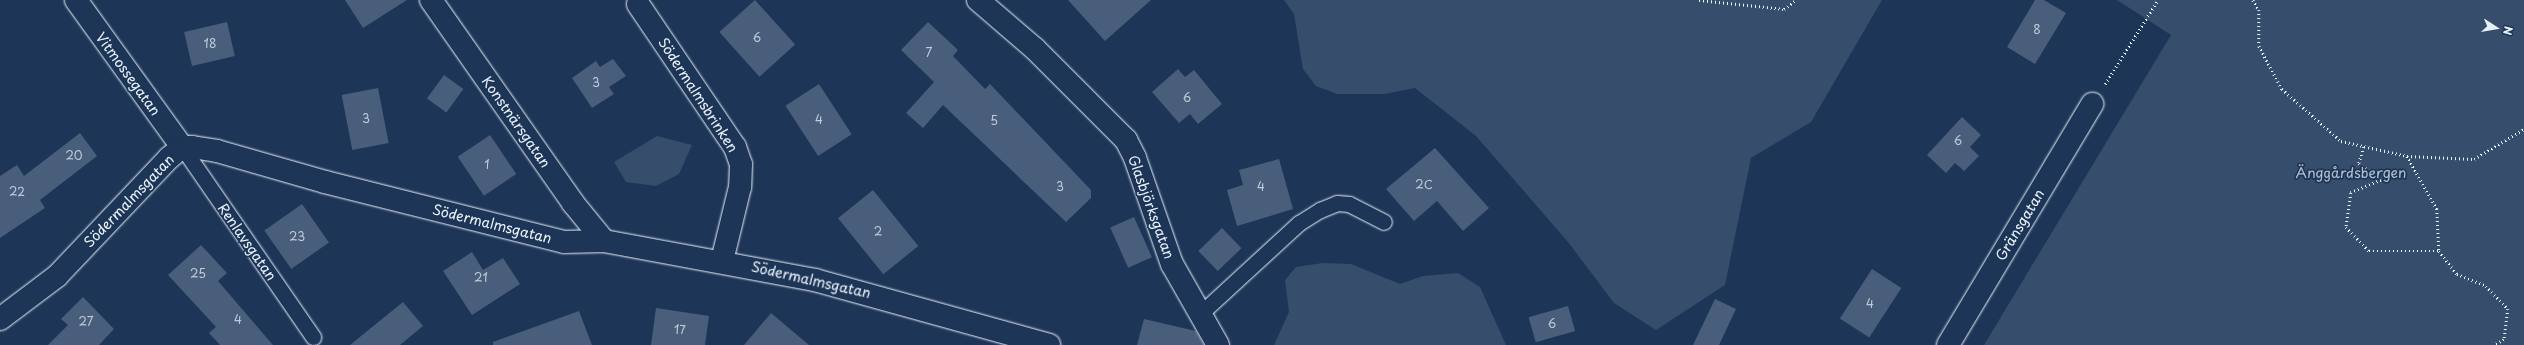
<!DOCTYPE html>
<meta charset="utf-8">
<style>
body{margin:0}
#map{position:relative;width:2524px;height:345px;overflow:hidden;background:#1d3557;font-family:"Playpen Sans",sans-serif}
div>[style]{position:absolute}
.green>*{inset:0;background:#374d6c}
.building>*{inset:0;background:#495e7a;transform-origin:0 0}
.path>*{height:2.5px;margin-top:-1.25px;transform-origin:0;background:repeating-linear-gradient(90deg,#e8f1f8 0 1px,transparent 0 4px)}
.roads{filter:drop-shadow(0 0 1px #e8f1f8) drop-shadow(0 0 1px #e8f1f8)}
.service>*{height:15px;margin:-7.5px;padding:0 7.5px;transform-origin:7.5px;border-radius:7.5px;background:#1d3557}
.minor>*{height:22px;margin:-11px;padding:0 11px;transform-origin:11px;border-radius:11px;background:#1d3557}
span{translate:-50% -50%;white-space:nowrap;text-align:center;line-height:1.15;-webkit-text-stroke:3.5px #1d3557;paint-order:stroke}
.number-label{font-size:12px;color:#c0ccd8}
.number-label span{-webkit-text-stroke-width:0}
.street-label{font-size:14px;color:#e8f1f8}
.park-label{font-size:14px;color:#b3c0ce}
.north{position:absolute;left:2476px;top:8px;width:40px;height:40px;-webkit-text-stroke:3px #1d3557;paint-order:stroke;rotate:102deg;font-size:11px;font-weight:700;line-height:16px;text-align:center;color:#e8f1f8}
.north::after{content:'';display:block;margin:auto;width:14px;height:18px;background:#e8f1f8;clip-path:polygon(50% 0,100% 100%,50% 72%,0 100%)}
</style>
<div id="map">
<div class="green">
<i style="clip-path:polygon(1284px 0,1882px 0,1811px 122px,1751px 158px,1725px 285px,1656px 330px,1614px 303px,1568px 242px,1476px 136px,1415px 88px,1384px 94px,1337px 94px,1316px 86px,1303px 69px,1294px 14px)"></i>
<i style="clip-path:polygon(2117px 0,2524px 0,2524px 345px,1984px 345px,2171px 35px)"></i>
<i style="clip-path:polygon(657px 136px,692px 145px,679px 174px,656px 186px,626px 182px,614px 162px)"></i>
<i style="clip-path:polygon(1323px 263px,1351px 264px,1400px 284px,1423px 276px,1458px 273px,1480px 287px,1506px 345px,1274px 345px,1289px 312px,1285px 280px,1296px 267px)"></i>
</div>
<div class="building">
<i style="clip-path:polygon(345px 0,407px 0,363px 28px)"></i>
<i style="left:755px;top:0;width:60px;height:48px;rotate:48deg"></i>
<i style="clip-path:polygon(1068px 0,1151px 0,1105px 41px)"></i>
<i style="clip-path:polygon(2035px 0,2044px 0,2066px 13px,2035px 64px,2007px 47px)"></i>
<i style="left:227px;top:22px;width:35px;height:44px;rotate:77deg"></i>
<i style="clip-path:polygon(928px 22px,958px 50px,953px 56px,985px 89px,990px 84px,1091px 190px,1091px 198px,1066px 222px,943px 105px,923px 128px,906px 113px,934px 82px,901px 50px)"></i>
<i style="clip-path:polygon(613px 59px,626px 76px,609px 87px,614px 94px,592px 108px,572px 78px,596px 61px,600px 67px)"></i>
<i style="clip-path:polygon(1178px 69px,1185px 77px,1194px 70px,1222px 104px,1198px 124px,1190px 114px,1179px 123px,1152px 92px)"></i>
<i style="left:444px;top:75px;width:24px;height:29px;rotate:36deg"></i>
<i style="left:819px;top:84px;width:60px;height:40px;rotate:57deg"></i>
<i style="left:378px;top:88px;width:56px;height:37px;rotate:79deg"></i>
<i style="clip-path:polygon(1962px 117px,1981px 135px,1970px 147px,1979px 156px,1964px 171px,1955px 163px,1946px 173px,1927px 155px)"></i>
<i style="clip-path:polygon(80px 133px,97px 156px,40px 200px,45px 208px,0 238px,0 176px,17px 165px,24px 176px)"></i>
<i style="left:490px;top:135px;width:47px;height:39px;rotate:56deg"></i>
<i style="clip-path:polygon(1435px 148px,1489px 208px,1463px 231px,1437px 201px,1414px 221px,1386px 189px)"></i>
<i style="clip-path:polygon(1279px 159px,1293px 209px,1237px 226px,1227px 190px,1243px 185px,1239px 170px)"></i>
<i style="left:873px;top:190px;width:72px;height:45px;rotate:51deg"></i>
<i style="left:302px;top:204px;width:47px;height:46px;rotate:55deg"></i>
<i style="left:1134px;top:217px;width:44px;height:26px;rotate:66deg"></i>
<i style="left:1222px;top:228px;width:28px;height:33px;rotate:46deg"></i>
<i style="clip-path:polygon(201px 245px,227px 273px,218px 281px,273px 345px,220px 345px,209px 333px,216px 327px,168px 275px)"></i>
<i style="clip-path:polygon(472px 252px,483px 270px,503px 258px,520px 284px,472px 315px,443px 271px)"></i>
<i style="left:1872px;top:269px;width:35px;height:59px;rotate:33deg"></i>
<i style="clip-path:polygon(83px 297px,114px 329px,99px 345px,48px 345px,68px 325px,61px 319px)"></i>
<i style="clip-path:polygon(1715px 299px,1736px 309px,1719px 345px,1693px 345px)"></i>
<i style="clip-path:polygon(403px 302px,423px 326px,400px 345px,350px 345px)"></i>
<i style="left:1568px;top:306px;width:26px;height:41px;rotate:74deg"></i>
<i style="clip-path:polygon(656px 308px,709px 316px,705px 345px,651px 345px)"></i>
<i style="clip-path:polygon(579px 311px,592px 345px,493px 345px,493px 342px)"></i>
<i style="clip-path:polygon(771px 313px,809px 345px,744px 345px)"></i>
<i style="clip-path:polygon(1144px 319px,1196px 331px,1204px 345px,1137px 345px)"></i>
</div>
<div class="path">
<i style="left:1699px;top:0;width:85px;rotate:6deg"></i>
<i style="left:1784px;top:9px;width:15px;rotate:-37deg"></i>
<i style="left:2253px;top:0;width:12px;rotate:59deg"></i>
<i style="left:2259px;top:10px;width:36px;rotate:90deg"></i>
<i style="left:2259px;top:46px;width:49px;rotate:61.9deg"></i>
<i style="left:2282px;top:89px;width:79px;rotate:41.4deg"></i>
<i style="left:2341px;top:141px;width:68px;rotate:12.8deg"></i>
<i style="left:2407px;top:156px;width:61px;rotate:60.5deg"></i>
<i style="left:2437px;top:209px;width:42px;rotate:87.3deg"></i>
<i style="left:2439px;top:251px;width:29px;rotate:52deg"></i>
<i style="left:2457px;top:274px;width:31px;rotate:22deg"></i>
<i style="left:2486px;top:286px;width:32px;rotate:46deg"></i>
<i style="left:2508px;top:309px;width:31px;rotate:97deg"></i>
<i style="left:2504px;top:340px;width:11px;rotate:153deg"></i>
<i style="left:2105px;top:84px;width:99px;rotate:-57.8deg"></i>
<i style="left:2364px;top:147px;width:17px;rotate:107deg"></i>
<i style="left:2359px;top:163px;width:28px;rotate:38deg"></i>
<i style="left:2381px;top:180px;width:33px;rotate:157deg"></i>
<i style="left:2351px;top:193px;width:34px;rotate:98deg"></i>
<i style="left:2346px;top:227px;width:33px;rotate:46deg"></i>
<i style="left:2369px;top:251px;width:70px"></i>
<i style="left:2407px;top:156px;width:67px;rotate:2.6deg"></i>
<i style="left:2474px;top:159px;width:58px;rotate:-31deg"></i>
</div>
<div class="roads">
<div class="service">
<i style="left:182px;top:147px;width:231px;rotate:55.4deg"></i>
<i style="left:1201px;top:313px;width:133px;rotate:-42.6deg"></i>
<i style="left:1299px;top:223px;width:25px;rotate:-32deg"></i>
<i style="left:1320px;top:210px;width:18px;rotate:-22deg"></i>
<i style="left:1337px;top:203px;width:12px;rotate:5deg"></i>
<i style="left:1349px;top:204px;width:39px;rotate:27deg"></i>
</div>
<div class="minor">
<i style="left:76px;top:0;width:181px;rotate:54.2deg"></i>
<i style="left:431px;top:0;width:248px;rotate:55deg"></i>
<i style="left:573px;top:203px;width:49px;rotate:50.8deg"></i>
<i style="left:978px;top:0;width:75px;rotate:40.7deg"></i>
<i style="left:1035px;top:49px;width:129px;rotate:45deg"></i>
<i style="left:1126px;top:140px;width:20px;rotate:63deg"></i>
<i style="left:1135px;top:158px;width:112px;rotate:70.8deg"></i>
<i style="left:1172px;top:264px;width:93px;rotate:60.4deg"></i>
<i style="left:638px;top:4px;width:173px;rotate:55.9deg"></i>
<i style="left:735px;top:147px;width:18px;rotate:71deg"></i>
<i style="left:741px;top:164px;width:23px;rotate:92deg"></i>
<i style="left:740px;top:187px;width:76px;rotate:103.7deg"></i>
<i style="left:0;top:319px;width:71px;rotate:-37deg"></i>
<i style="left:57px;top:276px;width:163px;rotate:-46.5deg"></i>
<i style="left:169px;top:158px;width:17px;rotate:-40deg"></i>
<i style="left:182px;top:147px;width:10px"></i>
<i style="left:192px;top:147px;width:25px;rotate:9deg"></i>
<i style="left:217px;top:151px;width:112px;rotate:16deg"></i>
<i style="left:325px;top:182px;width:246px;rotate:14.1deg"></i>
<i style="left:564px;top:242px;width:40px;rotate:-1.4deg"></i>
<i style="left:604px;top:241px;width:215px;rotate:10.5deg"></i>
<i style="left:815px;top:280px;width:243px;rotate:15.5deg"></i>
<i style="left:1948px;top:345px;width:281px;rotate:-59.1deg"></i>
</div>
</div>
<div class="number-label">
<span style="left:2037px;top:30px">8</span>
<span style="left:757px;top:38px">6</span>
<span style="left:210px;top:44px">18</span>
<span style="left:929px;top:53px">7</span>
<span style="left:596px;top:83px">3</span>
<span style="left:1187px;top:98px">6</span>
<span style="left:366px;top:119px">3</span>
<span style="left:819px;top:120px">4</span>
<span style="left:994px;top:121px">5</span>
<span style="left:1958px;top:141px">6</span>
<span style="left:74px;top:156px">20</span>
<span style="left:487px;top:165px">1</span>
<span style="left:1424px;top:185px">2C</span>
<span style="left:1060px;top:187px">3</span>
<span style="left:1261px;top:187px">4</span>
<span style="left:17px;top:192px">22</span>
<span style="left:878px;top:232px">2</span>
<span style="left:297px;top:237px">23</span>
<span style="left:198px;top:274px">25</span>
<span style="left:481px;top:278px">21</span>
<span style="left:1870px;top:304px">4</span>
<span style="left:238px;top:320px">4</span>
<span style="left:86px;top:322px">27</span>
<span style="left:1552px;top:324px">6</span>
<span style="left:680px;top:330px">17</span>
</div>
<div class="street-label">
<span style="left:128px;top:74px;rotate:54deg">Vitmossegatan</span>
<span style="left:698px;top:95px;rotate:57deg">Södermalmsbrinken</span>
<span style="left:516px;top:122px;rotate:55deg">Konstnärsgatan</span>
<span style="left:129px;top:201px;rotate:-46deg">Södermalmsgatan</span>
<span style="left:1151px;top:207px;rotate:70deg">Glasbjörksgatan</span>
<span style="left:492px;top:224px;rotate:14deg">Södermalmsgatan</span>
<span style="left:2020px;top:225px;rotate:-59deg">Gränsgatan</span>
<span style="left:247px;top:242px;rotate:55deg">Renlavsgatan</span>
<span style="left:811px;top:280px;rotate:13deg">Södermalmsgatan</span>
</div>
<div class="park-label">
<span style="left:2351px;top:173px">Änggårdsbergen</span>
</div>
<div class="north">N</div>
</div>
